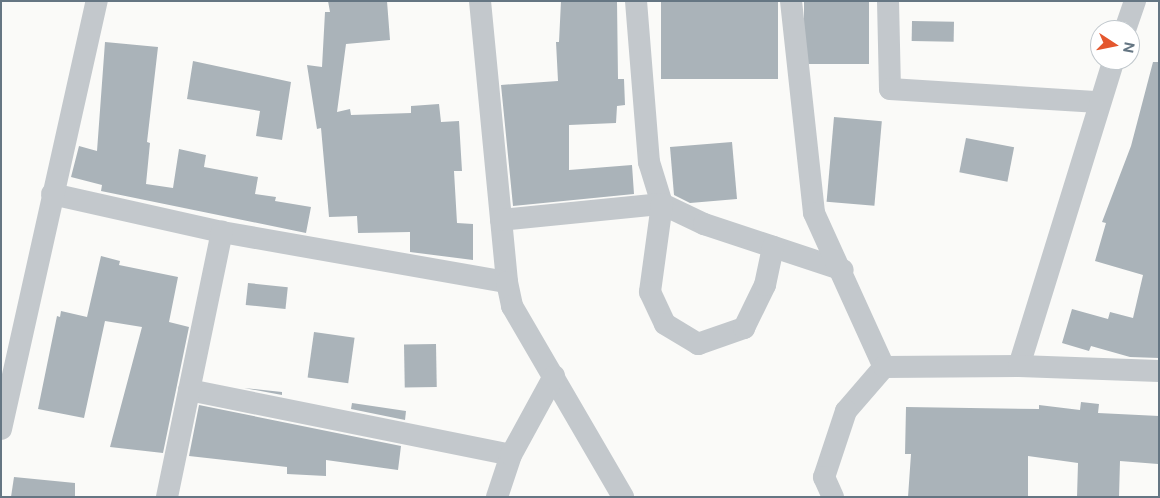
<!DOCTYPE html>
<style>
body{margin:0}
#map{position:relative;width:1160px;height:498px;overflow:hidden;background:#fafaf8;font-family:"Public Sans",sans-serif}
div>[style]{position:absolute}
.building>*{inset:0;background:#aab3b9;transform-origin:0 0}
.street>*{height:22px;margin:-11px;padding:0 11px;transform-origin:11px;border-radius:11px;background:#c3c8cc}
span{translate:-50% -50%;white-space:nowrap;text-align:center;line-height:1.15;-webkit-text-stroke:5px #fff;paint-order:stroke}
.frame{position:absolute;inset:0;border:2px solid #657683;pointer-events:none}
.north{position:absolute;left:1090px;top:20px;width:50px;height:50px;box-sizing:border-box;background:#fff;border:1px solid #c1c8cd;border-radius:50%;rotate:101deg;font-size:14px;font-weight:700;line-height:20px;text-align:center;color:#657683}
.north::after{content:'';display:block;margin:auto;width:18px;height:22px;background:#e4572e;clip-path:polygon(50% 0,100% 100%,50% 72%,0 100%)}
</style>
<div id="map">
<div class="building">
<i style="clip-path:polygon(328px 1px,387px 1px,390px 40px,346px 44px,337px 112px,350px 109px,351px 115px,411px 113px,411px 106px,439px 104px,441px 122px,459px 121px,462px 171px,454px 171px,457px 223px,473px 224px,473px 260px,410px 252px,410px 232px,358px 233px,357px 216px,329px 217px,321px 128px,317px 129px,307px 65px,322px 67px,325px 12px,330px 12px)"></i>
<i style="clip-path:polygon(561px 1px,617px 1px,618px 79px,624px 79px,625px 105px,617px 106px,616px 123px,569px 125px,569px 170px,632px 165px,634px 194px,513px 206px,501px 85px,558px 81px,556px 42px,559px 42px)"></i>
<i style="left:661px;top:1px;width:117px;height:78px"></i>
<i style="left:804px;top:1px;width:65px;height:63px"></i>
<i style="left:912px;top:21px;width:42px;height:20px;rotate:1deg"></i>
<i style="clip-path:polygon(105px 42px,158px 47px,147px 142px,150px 143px,146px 184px,173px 188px,179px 149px,206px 155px,204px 167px,258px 177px,255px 194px,276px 197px,275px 201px,311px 207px,306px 233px,101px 191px,102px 185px,71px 177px,79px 146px,97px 151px)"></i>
<i style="clip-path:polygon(193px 61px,291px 82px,282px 140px,256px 136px,260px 111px,187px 99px)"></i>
<i style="clip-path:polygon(1153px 62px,1159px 62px,1159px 358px,1130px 357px,1091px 346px,1089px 351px,1062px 343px,1072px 309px,1108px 319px,1110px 312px,1133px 318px,1143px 275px,1095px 261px,1106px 223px,1102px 222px,1131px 146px)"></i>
<i style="left:834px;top:117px;width:48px;height:85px;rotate:5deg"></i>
<i style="left:966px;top:138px;width:49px;height:35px;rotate:11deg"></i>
<i style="clip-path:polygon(732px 142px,737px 199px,690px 203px,674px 195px,670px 147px)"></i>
<i style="clip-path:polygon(101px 256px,120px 261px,119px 265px,178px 277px,169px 322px,189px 327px,163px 453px,110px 447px,142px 327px,105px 321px,84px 418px,38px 409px,57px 316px,60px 317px,61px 311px,87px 317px)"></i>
<i style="left:248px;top:283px;width:40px;height:22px;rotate:6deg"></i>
<i style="left:314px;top:332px;width:41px;height:46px;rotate:8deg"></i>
<i style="left:436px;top:344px;width:43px;height:32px;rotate:89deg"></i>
<i style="clip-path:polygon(244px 388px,282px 392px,282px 395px)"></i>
<i style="clip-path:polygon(1081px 402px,1099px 404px,1098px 413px,1159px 416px,1158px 464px,1120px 461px,1119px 497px,1077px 497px,1078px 463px,1028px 456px,1028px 497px,908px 497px,911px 454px,905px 454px,906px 407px,1039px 409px,1039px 405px,1080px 410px)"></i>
<i style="clip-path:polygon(352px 403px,406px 411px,405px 420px,351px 409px)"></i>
<i style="clip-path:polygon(199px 405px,401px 446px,398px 470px,326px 460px,326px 476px,287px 474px,287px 467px,189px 456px)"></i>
<i style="clip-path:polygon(14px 477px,75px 483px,75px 497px,11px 497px)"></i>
</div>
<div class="street">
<i style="left:480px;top:1px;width:282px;rotate:84.5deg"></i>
<i style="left:636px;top:1px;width:162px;rotate:85.4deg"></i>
<i style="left:649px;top:162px;width:44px;rotate:72.8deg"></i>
<i style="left:662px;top:204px;width:47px;rotate:25.5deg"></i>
<i style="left:704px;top:224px;width:146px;rotate:18.3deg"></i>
<i style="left:791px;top:1px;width:213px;rotate:83.8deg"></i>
<i style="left:814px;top:213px;width:169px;rotate:65.6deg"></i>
<i style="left:884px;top:367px;width:58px;rotate:130.8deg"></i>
<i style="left:846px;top:411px;width:70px;rotate:108.4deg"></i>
<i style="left:824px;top:477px;width:22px;rotate:66deg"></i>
<i style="left:888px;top:1px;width:88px;rotate:88.7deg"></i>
<i style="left:890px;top:89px;width:209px;rotate:3.6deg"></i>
<i style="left:1125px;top:30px;width:31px;rotate:-71deg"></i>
<i style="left:52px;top:194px;width:174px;rotate:12.6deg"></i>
<i style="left:222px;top:232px;width:289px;rotate:10deg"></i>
<i style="left:507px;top:282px;width:25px;rotate:78deg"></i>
<i style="left:512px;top:306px;width:221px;rotate:59.8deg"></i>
<i style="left:501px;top:220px;width:162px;rotate:-5.7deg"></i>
<i style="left:662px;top:204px;width:89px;rotate:97.8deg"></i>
<i style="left:650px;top:292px;width:35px;rotate:65deg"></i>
<i style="left:665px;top:324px;width:39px;rotate:31deg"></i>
<i style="left:698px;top:344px;width:49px;rotate:-19.2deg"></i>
<i style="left:744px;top:328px;width:48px;rotate:-64deg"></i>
<i style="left:765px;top:285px;width:39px;rotate:-78deg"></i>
<i style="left:1019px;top:366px;width:320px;rotate:-72.8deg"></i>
<i style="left:884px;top:367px;width:135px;rotate:-0.4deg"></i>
<i style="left:1019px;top:366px;width:140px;rotate:2deg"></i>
<i style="left:189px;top:390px;width:328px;rotate:11.4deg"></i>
<i style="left:1px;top:429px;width:439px;rotate:-77.4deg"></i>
<i style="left:167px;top:497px;width:271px;rotate:-78.3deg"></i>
<i style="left:497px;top:497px;width:44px;rotate:-71.6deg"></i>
<i style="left:511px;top:455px;width:90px;rotate:-61.4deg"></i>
</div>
<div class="frame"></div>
<div class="north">N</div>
</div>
